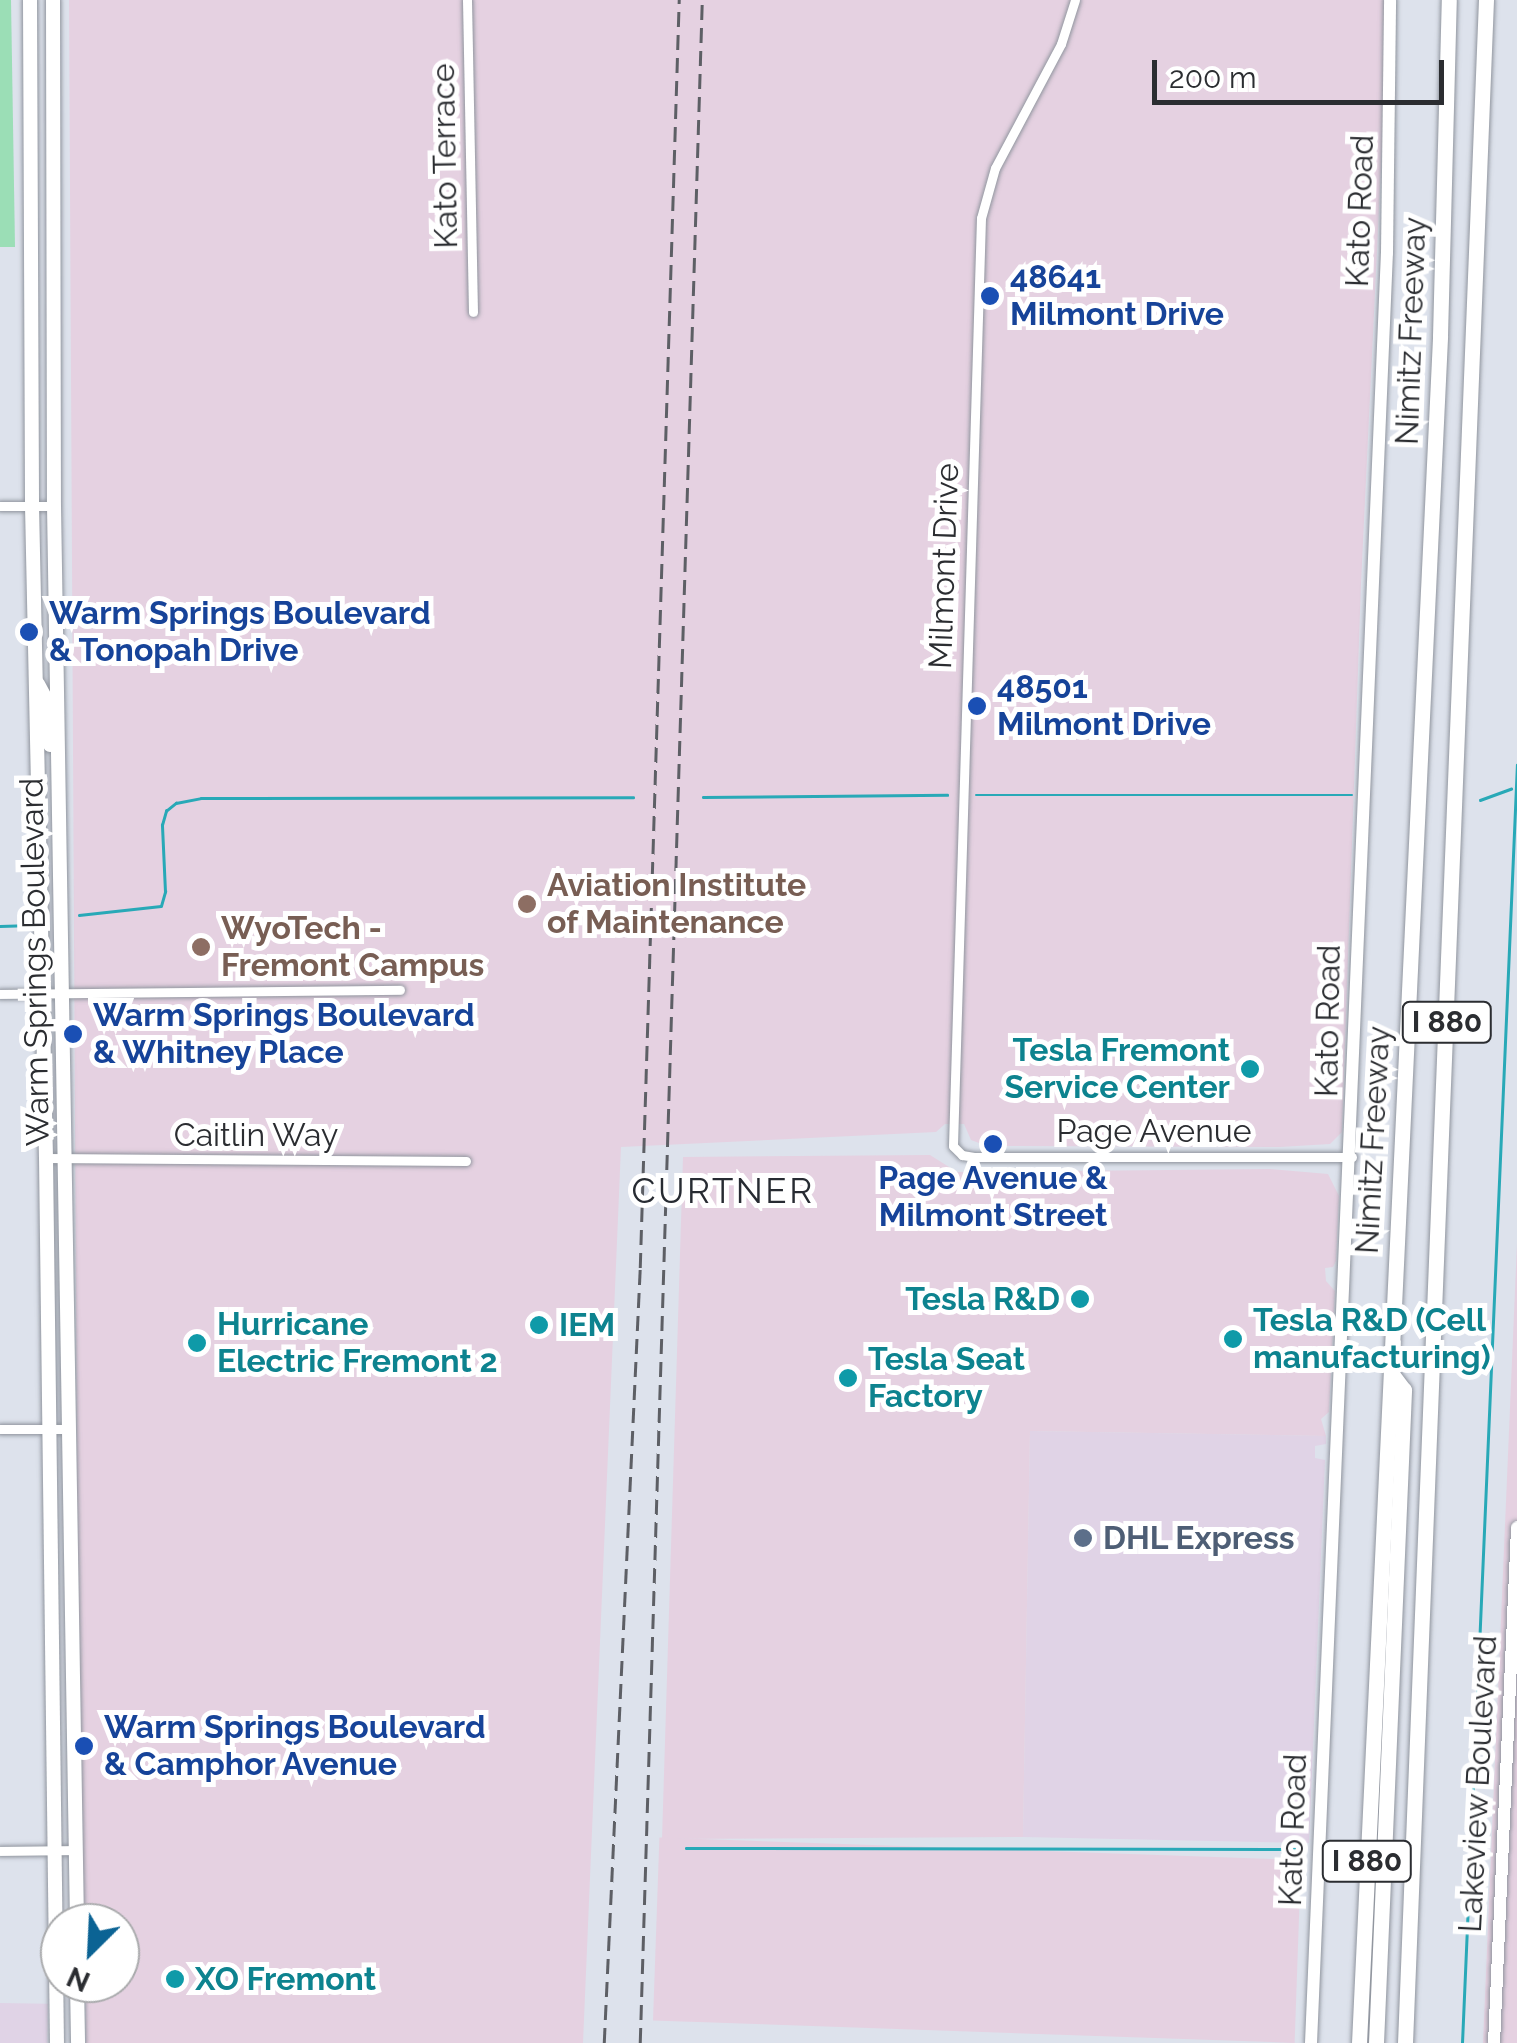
<!DOCTYPE html>
<style>
body{margin:0}
#map{position:relative;width:1517px;height:2043px;overflow:hidden;background:#dde2ec;font-family:Raleway,sans-serif}
div>[style]{position:absolute}
.commercial>*{inset:0;background:#e0d3e6;transform-origin:0 0}
.industrial>*{inset:0;background:#e5d1e1;transform-origin:0 0}
.green>*{inset:0;background:#9bdeb6}
.stream>*{height:2.5px;margin:-1.25px;padding:0 1.25px;transform-origin:1.25px;border-radius:1.25px;background:#28a9b7}
.roads{filter:drop-shadow(0 0 2px #90959e) drop-shadow(0 0 2px #90959e)}
.street>*{height:9px;margin:-4.5px;padding:0 4.5px;transform-origin:4.5px;border-radius:4.5px;background:#fff}
.secondary>*{height:12px;margin:-6px;padding:0 6px;transform-origin:6px;border-radius:6px;background:#fff}
.primary>*{height:14px;margin:-7px;padding:0 7px;transform-origin:7px;border-radius:7px;background:#fff}
.highway>*{height:15px;margin:-7.5px;padding:0 7.5px;transform-origin:7.5px;border-radius:7.5px;background:#fff}
.rail>*{height:2.5px;margin-top:-1.25px;transform-origin:0;background:repeating-linear-gradient(90deg,#5d5f65 0 15px,transparent 0 23px)}
.dots>*{width:28px;height:28px;translate:-50% -50%;box-sizing:border-box;border:5px solid #fff;border-radius:50%}
span{translate:-50% -50%;white-space:nowrap;text-align:center;line-height:1.15;-webkit-text-stroke:10px #fff;paint-order:stroke}
.shield-label span{padding:2px 8px;background:#fff;border:2px solid;border-radius:8px;-webkit-text-stroke-width:0}
.shield-label{font-size:30px;color:#2b2d31;font-weight:700}
.street-label{font-size:32px;color:#2b2d31}
.transit-label{font-size:32px;color:#164399;font-weight:700}
.left{translate:0 -50%;text-align:left}
.education-label{font-size:32px;color:#785e54;font-weight:700}
.culture-label{font-size:32px;color:#0d838f;font-weight:700}
.right{translate:-100% -50%;text-align:right}
.service-label{font-size:32px;color:#4e5e75;font-weight:700}
.neighbourhood-label{font-size:35px;color:#272b32;letter-spacing:2.5px}
.north{position:absolute;left:40px;top:1903px;width:100px;height:100px;box-sizing:border-box;background:#fff;border:2px solid #aaabad;border-radius:50%;rotate:204deg;font-size:28px;font-weight:700;line-height:40px;text-align:center;color:#2b2d31}
.north::after{content:'';display:block;margin:auto;width:35px;height:45px;background:#0b6394;clip-path:polygon(50% 0,100% 100%,50% 72%,0 100%)}
.scale{position:absolute;left:1152px;top:60px;width:292px;height:45px;box-sizing:border-box;border:5px solid #2b2d31;border-top:0;padding-left:12px;font-size:30px;line-height:35px;white-space:nowrap;color:#2b2d31;-webkit-text-stroke:8px #fff;paint-order:stroke}
</style>
<div id="map">
<div class="commercial">
<i style="clip-path:polygon(1030px 1431px,1326px 1436px,1326px 1444px,1315px 1446px,1315px 1458px,1325px 1460px,1309px 1843px,1023px 1837px)"></i>
<i style="left:0;top:2003px;width:48px;height:40px;rotate:1deg"></i>
</div>
<div class="industrial">
<i style="clip-path:polygon(69px 0,1389px 0,1361px 584px,1342px 1132px,1330px 1144px,1280px 1147px,987px 1146px,971px 1140px,964px 1124px,945px 1124px,936px 1132px,621px 1147px,583px 2043px,86px 2043px,85px 1983px,120px 1983px,120px 1923px,84px 1923px,77px 1495px)"></i>
<i style="clip-path:polygon(930px 1155px,957px 1172px,1270px 1169px,1328px 1174px,1339px 1196px,1336px 1261px,1333px 1267px,1325px 1268px,1326px 1281px,1335px 1291px,1329px 1412px,1321px 1419px,1326px 1436px,1030px 1431px,1023px 1837px,662px 1839px,683px 1157px)"></i>
<i style="clip-path:polygon(1517px 1243px,1517px 2043px,1483px 2043px)"></i>
<i style="left:1301px;top:1860px;width:183px;height:642px;rotate:92deg"></i>
</div>
<div class="green">
<i style="clip-path:polygon(0 0,11px 0,15px 247px,0 247px)"></i>
</div>
<div class="stream">
<i style="left:976px;top:795px;width:376px"></i>
<i style="left:703px;top:797px;width:244px;rotate:-0.5deg"></i>
<i style="left:1480px;top:800px;width:33px;rotate:-20deg"></i>
<i style="left:79px;top:915px;width:82px;rotate:-6.3deg"></i>
<i style="left:161px;top:906px;width:15px;rotate:-74deg"></i>
<i style="left:165px;top:892px;width:67px;rotate:-92.6deg"></i>
<i style="left:162px;top:825px;width:15px;rotate:-74deg"></i>
<i style="left:166px;top:811px;width:13px;rotate:-39deg"></i>
<i style="left:176px;top:803px;width:25px;rotate:-11deg"></i>
<i style="left:201px;top:798px;width:432px;rotate:-0.1deg"></i>
<i style="left:0;top:926px;width:24px;rotate:-2deg"></i>
<i style="left:686px;top:1848px;width:612px;rotate:0.09deg"></i>
<i style="left:1462px;top:2043px;width:1279px;rotate:-87.54deg"></i>
</div>
<div class="roads">
<div class="street">
<i style="left:467px;top:0;width:312px;rotate:88.9deg"></i>
<i style="left:1075px;top:0;width:46px;rotate:107.7deg"></i>
<i style="left:1061px;top:44px;width:140px;rotate:118deg"></i>
<i style="left:995px;top:168px;width:52px;rotate:105.6deg"></i>
<i style="left:981px;top:218px;width:928px;rotate:91.73deg"></i>
<i style="left:953px;top:1146px;width:13px;rotate:45deg"></i>
<i style="left:962px;top:1155px;width:12px;rotate:9deg"></i>
<i style="left:974px;top:1157px;width:378px"></i>
<i style="left:0;top:506px;width:54px"></i>
<i style="left:0;top:994px;width:400px;rotate:-0.6deg"></i>
<i style="left:46px;top:1158px;width:420px;rotate:0.4deg"></i>
<i style="left:0;top:1429px;width:70px"></i>
<i style="left:0;top:1851px;width:76px;rotate:-0.8deg"></i>
</div>
<div class="secondary">
<i style="left:1311px;top:2043px;width:1792px;rotate:-87.57deg"></i>
<i style="left:1387px;top:253px;width:253px;rotate:-89.3deg"></i>
<i style="left:1494px;top:2043px;width:516px;rotate:-87.44deg"></i>
</div>
<div class="primary">
<i style="left:30px;top:0;width:506px;rotate:89.77deg"></i>
<i style="left:32px;top:506px;width:652px;rotate:88.77deg"></i>
<i style="left:46px;top:1158px;width:885px;rotate:89.29deg"></i>
<i style="left:53px;top:0;width:506px;rotate:89.89deg"></i>
<i style="left:54px;top:506px;width:1417px;rotate:89.07deg"></i>
<i style="left:38px;top:684px;width:19px;rotate:62deg"></i>
<i style="left:47px;top:701px;width:44px;rotate:86.1deg"></i>
<i style="left:77px;top:1983px;width:60px;rotate:89deg"></i>
</div>
<div class="highway">
<i style="left:1359px;top:2043px;width:1709px;rotate:-87.28deg"></i>
<i style="left:1440px;top:336px;width:336px;rotate:-88.5deg"></i>
<i style="left:1376px;top:2043px;width:654px;rotate:-87.54deg"></i>
<i style="left:1404px;top:1390px;width:21px;rotate:-127deg"></i>
<i style="left:1405px;top:2043px;width:2045px;rotate:-87.73deg"></i>
</div>
</div>
<div class="rail">
<i style="left:604px;top:2043px;width:776px;rotate:-87.34deg"></i>
<i style="left:640px;top:1268px;width:1269px;rotate:-88.24deg"></i>
<i style="left:640px;top:2043px;width:2044px;rotate:-88.26deg"></i>
</div>
<div class="dots">
<i style="left:990px;top:296px;background:#1a4fb4"></i>
<i style="left:29px;top:632px;background:#1a4fb4"></i>
<i style="left:977px;top:706px;background:#1a4fb4"></i>
<i style="left:527px;top:904px;background:#8d6e63"></i>
<i style="left:201px;top:947px;background:#8d6e63"></i>
<i style="left:73px;top:1034px;background:#1a4fb4"></i>
<i style="left:1250px;top:1069px;background:#0f9aa8"></i>
<i style="left:993px;top:1144px;background:#1a4fb4"></i>
<i style="left:1080px;top:1299px;background:#0f9aa8"></i>
<i style="left:539px;top:1325px;background:#0f9aa8"></i>
<i style="left:1233px;top:1339px;background:#0f9aa8"></i>
<i style="left:197px;top:1343px;background:#0f9aa8"></i>
<i style="left:848px;top:1378px;background:#0f9aa8"></i>
<i style="left:1083px;top:1538px;background:#5c6f8a"></i>
<i style="left:84px;top:1746px;background:#1a4fb4"></i>
<i style="left:175px;top:1979px;background:#0f9aa8"></i>
</div>
<div class="shield-label">
<span style="left:1447px;top:1022px">I 880</span>
<span style="left:1367px;top:1861px">I 880</span>
</div>
<div class="street-label">
<span style="left:445px;top:156px;rotate:-91deg">Kato Terrace</span>
<span style="left:1360px;top:211px;rotate:-88deg">Kato Road</span>
<span style="left:1411px;top:331px;rotate:-88deg">Nimitz Freeway</span>
<span style="left:944px;top:566px;rotate:-88deg">Milmont Drive</span>
<span style="left:35px;top:962px;rotate:-91deg">Warm Springs Boulevard</span>
<span style="left:1328px;top:1021px;rotate:-89deg">Kato Road</span>
<span style="left:1154px;top:1131px">Page Avenue</span>
<span style="left:256px;top:1135px">Caitlin Way</span>
<span style="left:1373px;top:1140px;rotate:-87deg">Nimitz Freeway</span>
<span style="left:1478px;top:1784px;rotate:-87deg">Lakeview Boulevard</span>
<span style="left:1293px;top:1830px;rotate:-88deg">Kato Road</span>
</div>
<div class="transit-label">
<span class="left" style="left:1010px;top:296px">48641<br>Milmont Drive</span>
<span class="left" style="left:49px;top:632px">Warm Springs Boulevard<br>&amp; Tonopah Drive</span>
<span class="left" style="left:997px;top:706px">48501<br>Milmont Drive</span>
<span class="left" style="left:93px;top:1034px">Warm Springs Boulevard<br>&amp; Whitney Place</span>
<span style="left:993px;top:1197px">Page Avenue &amp;<br>Milmont Street</span>
<span class="left" style="left:104px;top:1746px">Warm Springs Boulevard<br>&amp; Camphor Avenue</span>
</div>
<div class="education-label">
<span class="left" style="left:547px;top:904px">Aviation Institute<br>of Maintenance</span>
<span class="left" style="left:221px;top:947px">WyoTech -<br>Fremont Campus</span>
</div>
<div class="culture-label">
<span class="right" style="left:1230px;top:1069px">Tesla Fremont<br>Service Center</span>
<span class="right" style="left:1060px;top:1299px">Tesla R&amp;D</span>
<span class="left" style="left:1253px;top:1339px">Tesla R&amp;D (Cell<br>manufacturing)</span>
<span class="left" style="left:217px;top:1343px">Hurricane<br>Electric Fremont 2</span>
<span class="left" style="left:559px;top:1325px">IEM</span>
<span class="left" style="left:868px;top:1378px">Tesla Seat<br>Factory</span>
<span class="left" style="left:195px;top:1979px">XO Fremont</span>
</div>
<div class="service-label">
<span class="left" style="left:1103px;top:1538px">DHL Express</span>
</div>
<div class="neighbourhood-label">
<span style="left:723px;top:1191px">CURTNER</span>
</div>
<div class="north">N</div>
<div class="scale">200 m</div>
</div>
